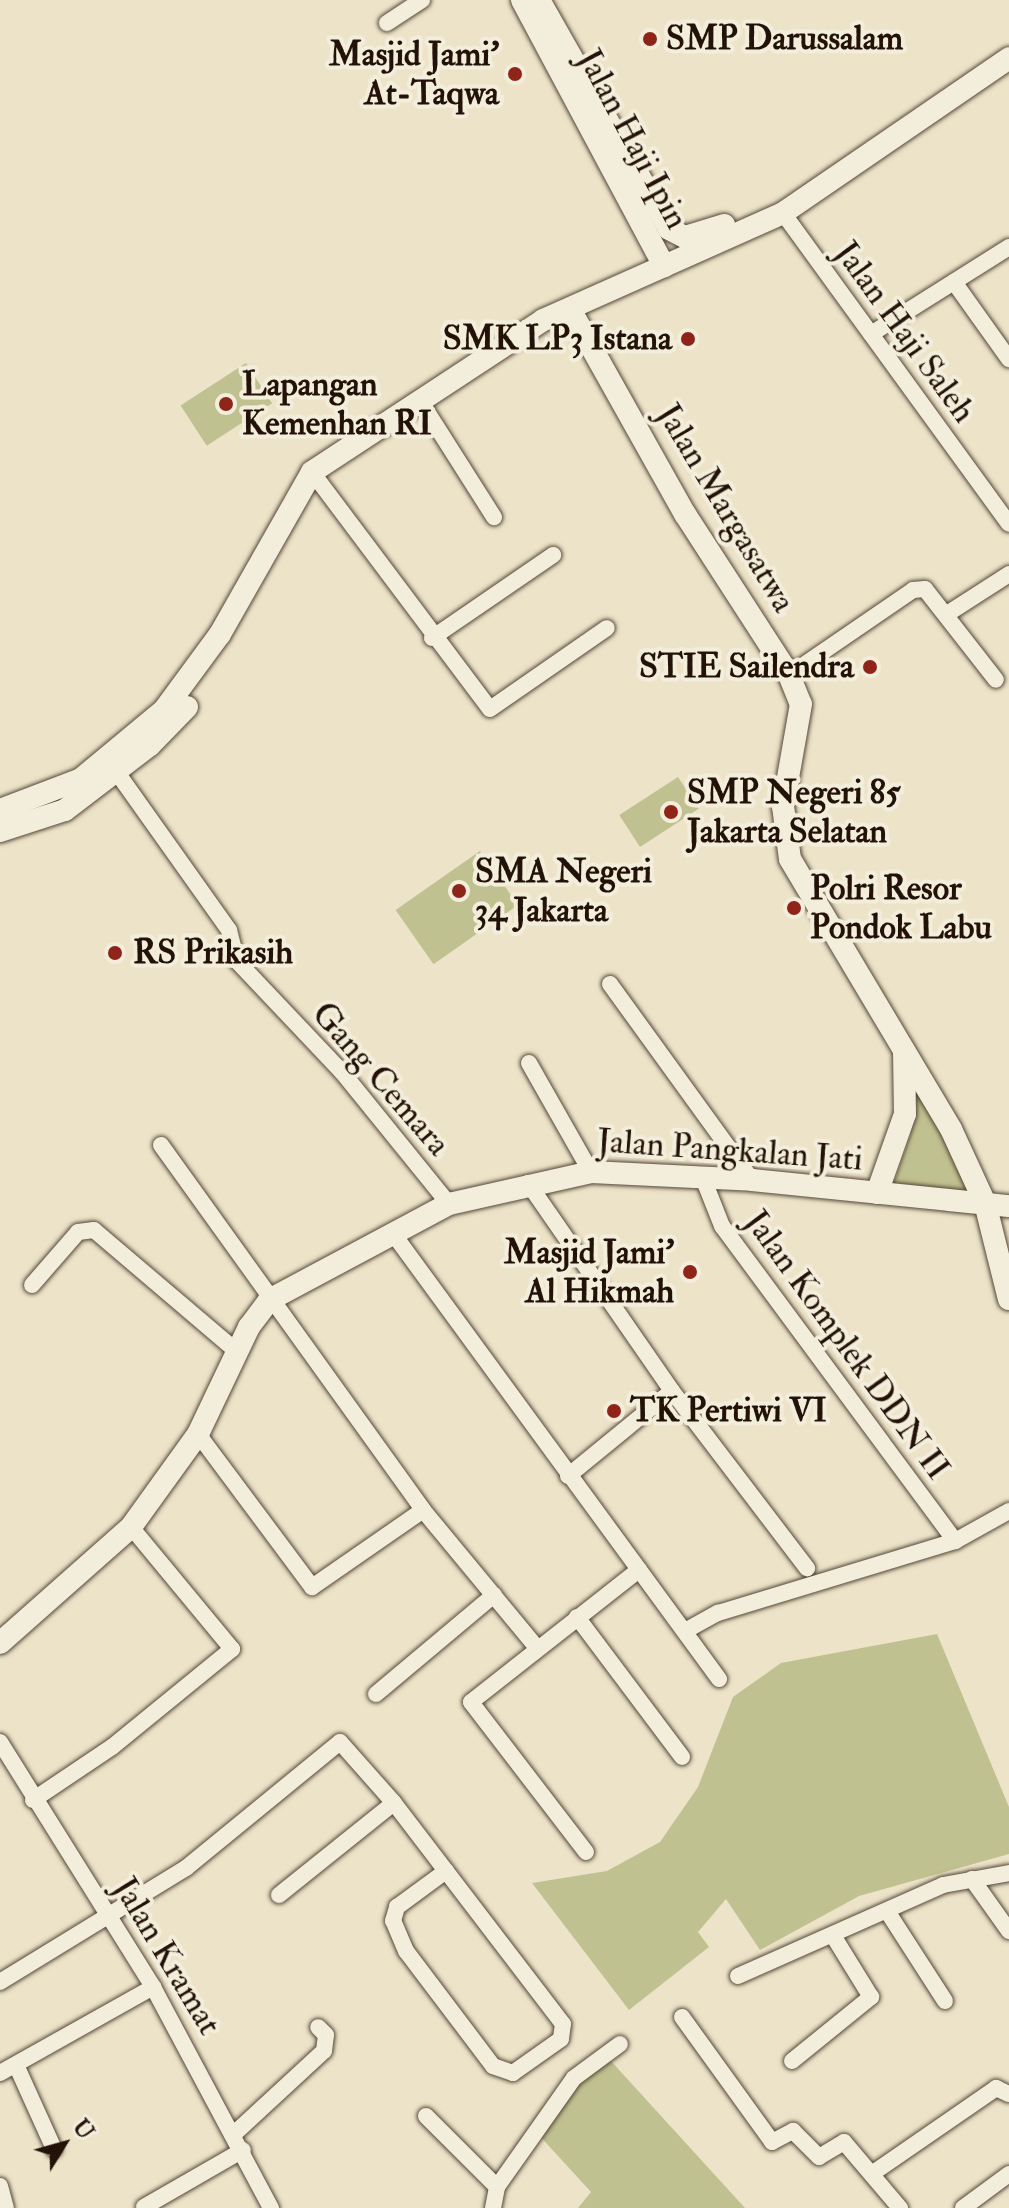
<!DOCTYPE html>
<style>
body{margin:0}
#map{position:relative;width:1009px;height:2208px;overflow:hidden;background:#ece3c8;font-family:"IM FELL Double Pica",serif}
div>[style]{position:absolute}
.green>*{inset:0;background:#c0c190;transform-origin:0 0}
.roads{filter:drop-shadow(0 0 2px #554638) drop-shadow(0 0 2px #554638)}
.street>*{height:16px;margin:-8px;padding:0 8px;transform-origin:8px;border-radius:8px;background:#f3eddb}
.secondary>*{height:22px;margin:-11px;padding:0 11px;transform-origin:11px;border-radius:11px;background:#f3eddb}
.dots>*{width:22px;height:22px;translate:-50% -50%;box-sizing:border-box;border:4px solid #f3eddb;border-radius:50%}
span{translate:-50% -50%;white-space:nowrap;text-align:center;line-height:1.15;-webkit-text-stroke:8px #f3eddb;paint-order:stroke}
.poi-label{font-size:34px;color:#231208;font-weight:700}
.left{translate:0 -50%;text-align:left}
.right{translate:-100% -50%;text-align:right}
.street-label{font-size:34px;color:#231208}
.north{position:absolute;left:24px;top:2104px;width:80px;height:80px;-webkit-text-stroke:6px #f3eddb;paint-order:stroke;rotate:53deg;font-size:22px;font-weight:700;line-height:32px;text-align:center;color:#231208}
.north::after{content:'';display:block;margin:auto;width:28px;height:36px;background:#231208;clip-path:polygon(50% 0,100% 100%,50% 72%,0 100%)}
</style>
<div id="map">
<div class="green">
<i style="left:246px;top:363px;width:48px;height:78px;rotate:57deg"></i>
<i style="left:678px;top:777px;width:38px;height:70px;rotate:57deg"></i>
<i style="left:480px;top:851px;width:66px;height:103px;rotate:55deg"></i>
<i style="clip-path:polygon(915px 1087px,946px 1144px,968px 1191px,894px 1183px,911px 1133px)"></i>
<i style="clip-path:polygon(937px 1634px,1009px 1807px,1009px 1854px,859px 1896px,760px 1950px,726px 1899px,698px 1932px,709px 1947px,629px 2010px,532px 1883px,607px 1871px,660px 1842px,698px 1787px,733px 1697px,781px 1663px)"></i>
<i style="clip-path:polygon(600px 2049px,745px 2208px,578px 2208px,591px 2192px,537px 2133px)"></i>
</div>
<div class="roads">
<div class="street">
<i style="left:387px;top:23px;width:42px;rotate:-33.3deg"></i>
<i style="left:783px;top:213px;width:384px;rotate:54deg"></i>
<i style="left:954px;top:282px;width:95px;rotate:54.5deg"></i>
<i style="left:871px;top:334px;width:163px;rotate:-32.2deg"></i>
<i style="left:426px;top:410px;width:127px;rotate:57.6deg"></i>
<i style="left:312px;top:472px;width:296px;rotate:53.1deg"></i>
<i style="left:490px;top:709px;width:142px;rotate:-34.7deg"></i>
<i style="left:947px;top:614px;width:74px;rotate:-32.8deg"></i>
<i style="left:432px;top:638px;width:147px;rotate:-34.4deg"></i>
<i style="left:789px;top:675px;width:150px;rotate:-34.4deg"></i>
<i style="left:913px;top:590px;width:12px;rotate:-5deg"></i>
<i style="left:925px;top:589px;width:115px;rotate:52deg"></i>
<i style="left:111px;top:764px;width:204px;rotate:54.6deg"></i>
<i style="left:229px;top:930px;width:32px;rotate:76deg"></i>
<i style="left:237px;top:961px;width:153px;rotate:46.6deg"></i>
<i style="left:342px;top:1072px;width:170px;rotate:51deg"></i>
<i style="left:610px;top:984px;width:242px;rotate:54.1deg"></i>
<i style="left:529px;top:1063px;width:125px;rotate:60.4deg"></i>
<i style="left:161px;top:1145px;width:449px;rotate:54.3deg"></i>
<i style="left:423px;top:1510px;width:179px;rotate:50.4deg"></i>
<i style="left:703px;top:1178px;width:52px;rotate:68.4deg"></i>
<i style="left:722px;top:1226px;width:392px;rotate:53.5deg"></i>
<i style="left:528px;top:1183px;width:253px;rotate:55.3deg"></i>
<i style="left:672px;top:1391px;width:223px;rotate:52.7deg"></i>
<i style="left:392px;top:1232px;width:554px;rotate:53.81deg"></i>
<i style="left:32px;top:1285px;width:70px;rotate:-49deg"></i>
<i style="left:78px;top:1232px;width:16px;rotate:-7deg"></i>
<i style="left:94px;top:1230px;width:187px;rotate:40.4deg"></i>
<i style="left:198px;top:1434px;width:191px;rotate:53.3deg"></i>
<i style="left:312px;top:1587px;width:135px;rotate:-34.7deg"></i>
<i style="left:568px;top:1476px;width:134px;rotate:-39.3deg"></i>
<i style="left:577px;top:1617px;width:175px;rotate:53.1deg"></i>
<i style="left:685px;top:1631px;width:38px;rotate:-29deg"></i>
<i style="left:718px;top:1613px;width:248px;rotate:-16.9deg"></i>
<i style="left:955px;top:1541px;width:62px;rotate:-29.1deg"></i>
<i style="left:376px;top:1694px;width:154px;rotate:-40deg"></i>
<i style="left:0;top:1742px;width:289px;rotate:58deg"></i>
<i style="left:153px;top:1987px;width:251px;rotate:61.9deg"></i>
<i style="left:33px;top:1800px;width:95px;rotate:-33.9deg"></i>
<i style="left:112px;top:1747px;width:155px;rotate:-39.2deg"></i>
<i style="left:232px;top:1649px;width:158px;rotate:-129.6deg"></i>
<i style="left:586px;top:1852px;width:189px;rotate:-127.5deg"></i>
<i style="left:471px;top:1702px;width:214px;rotate:-38.2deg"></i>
<i style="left:972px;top:1879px;width:64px;rotate:54.6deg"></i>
<i style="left:279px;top:1895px;width:147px;rotate:-38.7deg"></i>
<i style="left:887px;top:1911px;width:107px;rotate:57.2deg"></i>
<i style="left:738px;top:1976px;width:224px;rotate:-23.9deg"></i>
<i style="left:943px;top:1885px;width:67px;rotate:-10.3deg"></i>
<i style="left:0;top:1982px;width:218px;rotate:-31.5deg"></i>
<i style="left:186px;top:1868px;width:199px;rotate:-39.3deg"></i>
<i style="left:340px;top:1742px;width:81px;rotate:48.5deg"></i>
<i style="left:394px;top:1803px;width:278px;rotate:52.6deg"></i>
<i style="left:563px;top:2024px;width:15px;rotate:98deg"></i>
<i style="left:561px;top:2039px;width:59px;rotate:144.7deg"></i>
<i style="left:513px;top:2073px;width:21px;rotate:-161deg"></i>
<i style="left:493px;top:2066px;width:144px;rotate:-127.1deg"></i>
<i style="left:406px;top:1951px;width:33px;rotate:-113deg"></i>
<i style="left:393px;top:1921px;width:15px;rotate:-74deg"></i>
<i style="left:397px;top:1907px;width:61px;rotate:-36.3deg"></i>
<i style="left:682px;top:2017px;width:154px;rotate:54.2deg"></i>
<i style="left:772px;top:2142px;width:24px;rotate:-28deg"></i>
<i style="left:793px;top:2131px;width:37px;rotate:45deg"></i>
<i style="left:819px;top:2157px;width:29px;rotate:-31deg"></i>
<i style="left:844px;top:2142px;width:87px;rotate:49.7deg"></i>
<i style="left:792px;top:2061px;width:102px;rotate:-39deg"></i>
<i style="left:871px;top:1997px;width:70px;rotate:-121.7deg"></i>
<i style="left:17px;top:2067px;width:90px;rotate:65.7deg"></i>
<i style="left:0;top:2073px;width:176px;rotate:-29.3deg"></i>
<i style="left:426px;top:2116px;width:100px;rotate:45deg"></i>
<i style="left:235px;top:2133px;width:121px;rotate:-42.7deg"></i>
<i style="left:324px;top:2051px;width:16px;rotate:-83deg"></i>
<i style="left:326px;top:2035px;width:11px;rotate:-135deg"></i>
<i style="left:873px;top:2173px;width:150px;rotate:-34.6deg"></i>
<i style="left:996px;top:2088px;width:14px;rotate:25deg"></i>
<i style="left:0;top:2186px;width:23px;rotate:75deg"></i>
<i style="left:144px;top:2207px;width:114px;rotate:-29.9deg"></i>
<i style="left:493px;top:2208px;width:21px;rotate:-79deg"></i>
<i style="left:497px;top:2187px;width:133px;rotate:-54.8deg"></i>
<i style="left:574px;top:2078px;width:57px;rotate:-36.5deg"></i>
<i style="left:963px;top:2208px;width:57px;rotate:-36.5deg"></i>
</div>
<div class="secondary">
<i style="left:522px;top:0;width:302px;rotate:61.9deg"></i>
<i style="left:539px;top:0;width:263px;rotate:60.4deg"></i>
<i style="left:669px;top:229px;width:18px;rotate:27deg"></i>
<i style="left:685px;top:237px;width:41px;rotate:-17.1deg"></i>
<i style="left:571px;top:311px;width:233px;rotate:60.7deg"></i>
<i style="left:685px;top:514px;width:192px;rotate:57.1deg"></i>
<i style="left:789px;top:675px;width:31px;rotate:68deg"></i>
<i style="left:801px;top:704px;width:104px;rotate:100deg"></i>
<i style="left:783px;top:806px;width:53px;rotate:82.5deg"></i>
<i style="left:790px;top:859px;width:314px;rotate:59.2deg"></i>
<i style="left:951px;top:1129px;width:81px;rotate:65.3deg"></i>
<i style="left:985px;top:1203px;width:99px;rotate:76deg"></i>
<i style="left:0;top:810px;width:87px;rotate:-20.9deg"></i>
<i style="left:81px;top:779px;width:108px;rotate:-39.7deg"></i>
<i style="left:164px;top:710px;width:94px;rotate:-53.6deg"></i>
<i style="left:220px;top:634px;width:186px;rotate:-60.4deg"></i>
<i style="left:312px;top:472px;width:277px;rotate:-33.3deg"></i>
<i style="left:543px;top:320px;width:263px;rotate:-24deg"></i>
<i style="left:783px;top:213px;width:274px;rotate:-34.4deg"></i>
<i style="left:0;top:831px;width:68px;rotate:-17.9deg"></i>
<i style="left:65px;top:810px;width:107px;rotate:-37.4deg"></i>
<i style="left:150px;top:745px;width:53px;rotate:-45.8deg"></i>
<i style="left:877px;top:1193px;width:84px;rotate:-70.5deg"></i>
<i style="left:905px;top:1114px;width:63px;rotate:-90.9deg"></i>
<i style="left:0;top:1643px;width:175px;rotate:-41.5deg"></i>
<i style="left:131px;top:1527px;width:115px;rotate:-54.2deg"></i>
<i style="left:198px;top:1434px;width:119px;rotate:-64.5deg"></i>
<i style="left:249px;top:1327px;width:34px;rotate:-53deg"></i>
<i style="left:269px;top:1300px;width:204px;rotate:-28.1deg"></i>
<i style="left:449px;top:1204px;width:146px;rotate:-12.7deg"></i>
<i style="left:591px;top:1172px;width:161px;rotate:2.8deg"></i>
<i style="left:752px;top:1180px;width:258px;rotate:5.8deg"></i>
</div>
</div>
<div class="dots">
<i style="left:650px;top:39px;background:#8f2418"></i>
<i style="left:515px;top:74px;background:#8f2418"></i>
<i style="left:688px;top:339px;background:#8f2418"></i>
<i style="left:226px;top:404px;background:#8f2418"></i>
<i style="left:870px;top:667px;background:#8f2418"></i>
<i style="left:671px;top:812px;background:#8f2418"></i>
<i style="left:459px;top:891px;background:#8f2418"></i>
<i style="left:794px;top:908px;background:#8f2418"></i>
<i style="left:115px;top:953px;background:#8f2418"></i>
<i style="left:690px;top:1272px;background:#8f2418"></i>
<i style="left:614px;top:1411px;background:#8f2418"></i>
</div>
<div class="poi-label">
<span class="left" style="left:666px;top:39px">SMP Darussalam</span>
<span class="right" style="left:499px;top:74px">Masjid Jami'<br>At-Taqwa</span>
<span class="right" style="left:672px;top:339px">SMK LP3 Istana</span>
<span class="left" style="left:242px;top:404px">Lapangan<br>Kemenhan RI</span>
<span class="right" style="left:854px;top:667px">STIE Sailendra</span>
<span class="left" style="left:687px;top:812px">SMP Negeri 85<br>Jakarta Selatan</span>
<span class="left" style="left:475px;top:891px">SMA Negeri<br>34 Jakarta</span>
<span class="left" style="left:810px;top:908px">Polri Resor<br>Pondok Labu</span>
<span class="left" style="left:133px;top:953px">RS Prikasih</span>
<span class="right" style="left:674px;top:1272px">Masjid Jami'<br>Al Hikmah</span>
<span class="left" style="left:630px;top:1411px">TK Pertiwi VI</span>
</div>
<div class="street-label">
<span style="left:633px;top:139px;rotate:62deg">Jalan Haji Ipin</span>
<span style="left:905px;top:332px;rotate:54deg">Jalan Haji Saleh</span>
<span style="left:726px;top:508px;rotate:59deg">Jalan Margasatwa</span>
<span style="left:381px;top:1079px;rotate:49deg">Gang Cemara</span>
<span style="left:730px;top:1150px;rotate:4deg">Jalan Pangkalan Jati</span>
<span style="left:847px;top:1345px;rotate:54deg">Jalan Komplek DDN II</span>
<span style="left:167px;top:1956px;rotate:59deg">Jalan Kramat</span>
</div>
<div class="north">U</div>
</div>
